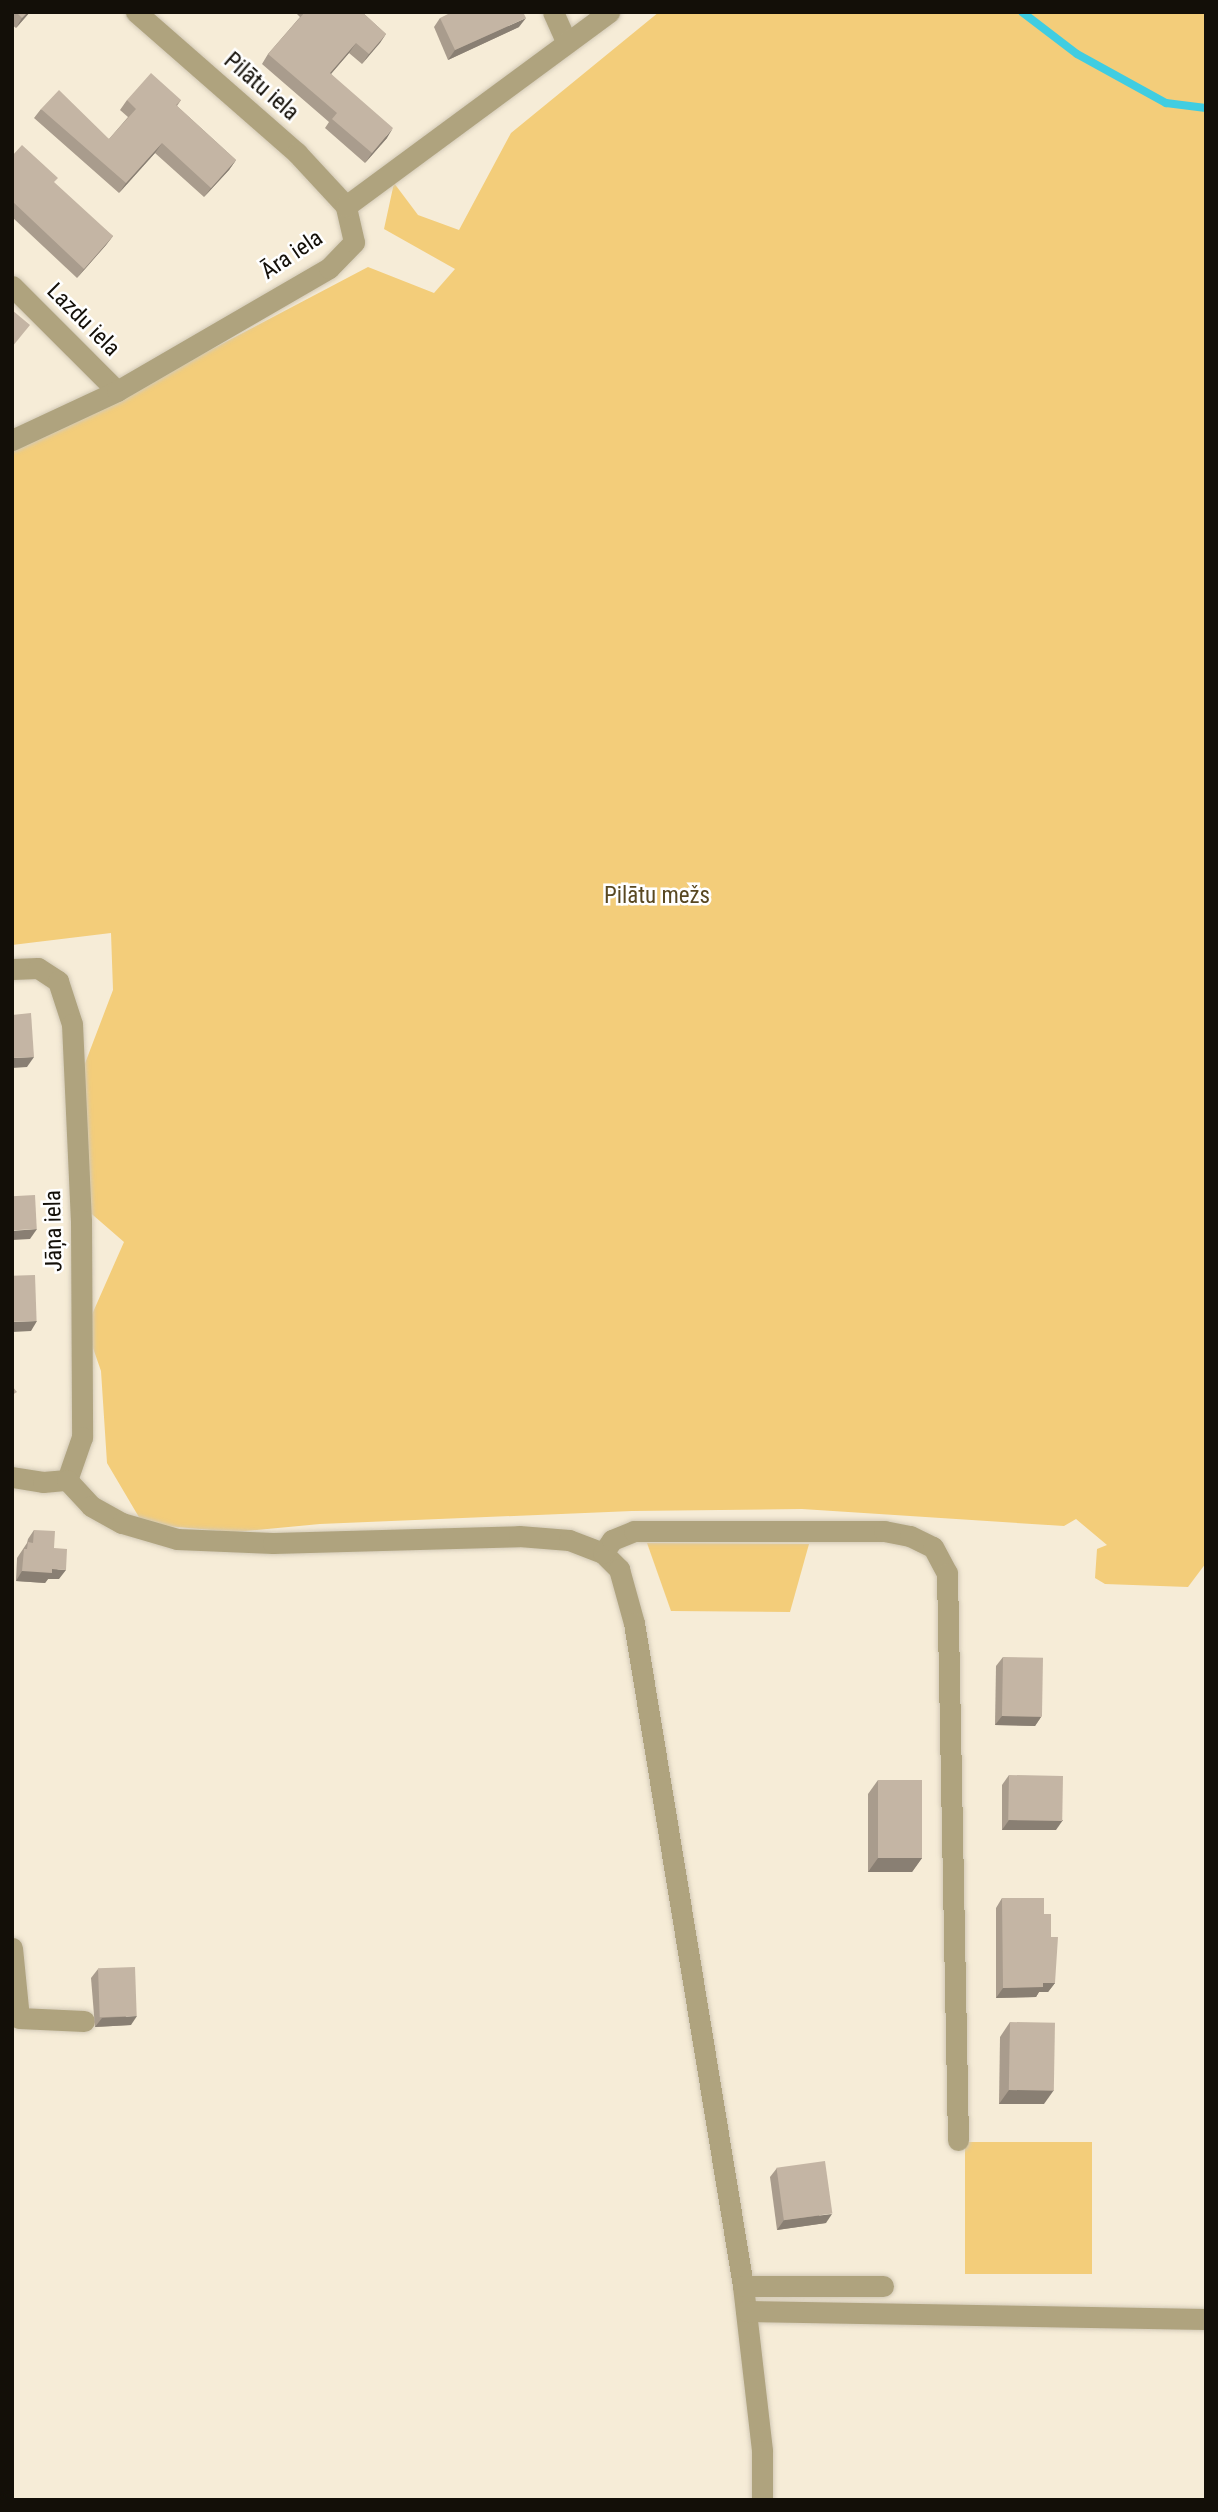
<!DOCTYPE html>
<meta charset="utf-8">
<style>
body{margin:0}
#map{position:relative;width:1218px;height:2512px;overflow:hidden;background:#f6ecd7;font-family:"Roboto Condensed",sans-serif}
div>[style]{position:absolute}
.green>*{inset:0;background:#f3cd7a;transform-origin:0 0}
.stream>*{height:8px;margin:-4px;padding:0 4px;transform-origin:4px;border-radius:4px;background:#40cde1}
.roads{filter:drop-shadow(0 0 2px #d2c9b6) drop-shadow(0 0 2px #d2c9b6)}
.minor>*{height:21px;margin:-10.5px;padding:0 10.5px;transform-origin:10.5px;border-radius:10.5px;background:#afa37e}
.wall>*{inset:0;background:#a99c8d}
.shaded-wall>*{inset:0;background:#897f73}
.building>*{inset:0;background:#c4b5a4;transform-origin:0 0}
span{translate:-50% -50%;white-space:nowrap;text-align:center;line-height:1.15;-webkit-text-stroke:5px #fff;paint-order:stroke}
.street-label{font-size:23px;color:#130f08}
.park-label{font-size:23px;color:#594821}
.frame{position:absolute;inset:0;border:14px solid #130f08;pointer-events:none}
</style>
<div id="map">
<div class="green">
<i style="clip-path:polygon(659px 12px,1206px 12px,1206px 1563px,1188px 1587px,1105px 1584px,1095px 1578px,1097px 1549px,1107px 1545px,1076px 1519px,1064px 1526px,802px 1509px,632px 1511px,320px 1524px,234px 1532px,143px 1524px,107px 1463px,101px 1371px,86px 1328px,124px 1242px,86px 1209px,76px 1087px,113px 990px,111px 933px,12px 945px,12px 449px,117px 399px,368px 267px,434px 293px,455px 269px,384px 229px,394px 183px,418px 215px,459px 230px,511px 133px)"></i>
<i style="clip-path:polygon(647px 1543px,809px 1544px,790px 1612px,671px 1611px)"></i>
<i style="left:965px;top:2142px;width:127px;height:132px"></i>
</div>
<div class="stream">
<i style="left:1022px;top:12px;width:69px;rotate:37.4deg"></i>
<i style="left:1077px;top:54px;width:102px;rotate:28.8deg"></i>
<i style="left:1166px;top:103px;width:40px;rotate:7.1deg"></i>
</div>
<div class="roads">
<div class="minor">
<i style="left:136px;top:12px;width:214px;rotate:41.2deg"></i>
<i style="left:297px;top:153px;width:72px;rotate:47.2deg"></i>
<i style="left:553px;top:12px;width:32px;rotate:66deg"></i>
<i style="left:12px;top:286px;width:148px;rotate:45deg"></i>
<i style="left:12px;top:440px;width:116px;rotate:-25deg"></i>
<i style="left:117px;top:391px;width:245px;rotate:-30.1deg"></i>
<i style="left:329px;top:268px;width:36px;rotate:-46deg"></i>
<i style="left:354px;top:242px;width:37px;rotate:-103deg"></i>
<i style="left:346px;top:206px;width:327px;rotate:-36.4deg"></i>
<i style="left:12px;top:969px;width:26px;rotate:-2deg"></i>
<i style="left:38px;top:968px;width:24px;rotate:33deg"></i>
<i style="left:58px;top:981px;width:45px;rotate:72deg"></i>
<i style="left:72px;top:1024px;width:196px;rotate:87.4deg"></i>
<i style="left:81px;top:1220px;width:217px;rotate:89.7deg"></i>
<i style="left:82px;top:1437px;width:46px;rotate:109.2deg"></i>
<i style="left:12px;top:1477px;width:31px;rotate:9deg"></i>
<i style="left:43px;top:1482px;width:24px;rotate:-5deg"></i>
<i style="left:67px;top:1480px;width:35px;rotate:47deg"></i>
<i style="left:91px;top:1506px;width:35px;rotate:29deg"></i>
<i style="left:122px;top:1523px;width:57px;rotate:16.2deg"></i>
<i style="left:177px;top:1539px;width:96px;rotate:2.4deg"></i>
<i style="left:273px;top:1543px;width:246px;rotate:-1.6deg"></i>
<i style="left:519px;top:1536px;width:50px;rotate:4.6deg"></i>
<i style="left:569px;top:1540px;width:36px;rotate:21deg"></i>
<i style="left:603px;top:1553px;width:23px;rotate:45deg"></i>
<i style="left:619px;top:1569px;width:56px;rotate:74.5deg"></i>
<i style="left:634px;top:1623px;width:672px;rotate:80.66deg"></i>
<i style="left:743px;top:2286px;width:166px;rotate:83.4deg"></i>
<i style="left:762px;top:2451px;width:49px;rotate:90deg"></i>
<i style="left:603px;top:1553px;width:16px;rotate:-55deg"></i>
<i style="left:612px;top:1540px;width:24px;rotate:-22deg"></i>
<i style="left:634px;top:1531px;width:250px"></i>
<i style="left:884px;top:1531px;width:26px;rotate:11deg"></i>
<i style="left:910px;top:1536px;width:25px;rotate:26deg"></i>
<i style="left:933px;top:1547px;width:30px;rotate:62deg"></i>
<i style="left:947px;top:1573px;width:567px;rotate:88.89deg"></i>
<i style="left:12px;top:1948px;width:70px;rotate:84.3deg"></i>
<i style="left:19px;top:2018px;width:65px;rotate:2.6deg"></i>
<i style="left:743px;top:2286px;width:140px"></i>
<i style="left:746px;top:2311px;width:460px;rotate:1deg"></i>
</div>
</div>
<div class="wall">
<i style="clip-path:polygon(12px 12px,30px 12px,16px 28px,12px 25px)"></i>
<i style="clip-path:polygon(295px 12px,362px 12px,386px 34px,362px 64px,349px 53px,331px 74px,387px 138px,365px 163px,325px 128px,329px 122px,262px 64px,268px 54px,300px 17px)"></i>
<i style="clip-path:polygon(440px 18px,519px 27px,448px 60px,434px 27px)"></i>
<i style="clip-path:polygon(127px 100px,181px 100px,177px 106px,236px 160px,229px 170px,204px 197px,155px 153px,119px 193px,34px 118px,41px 109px,109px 139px,128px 117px,120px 110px)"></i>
<i style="clip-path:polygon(12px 156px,113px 236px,106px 245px,77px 278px,12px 217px)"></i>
<i style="clip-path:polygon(34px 1530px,54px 1548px,59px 1579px,48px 1579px,45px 1583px,16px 1581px,17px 1558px,27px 1543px,28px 1539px)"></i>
<i style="clip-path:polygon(1003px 1657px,1041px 1717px,1035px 1726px,995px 1725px,996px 1666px)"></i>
<i style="clip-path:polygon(1009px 1775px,1056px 1830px,1002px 1830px,1002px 1785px)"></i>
<i style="clip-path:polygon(878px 1780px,922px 1858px,912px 1872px,868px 1872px,868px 1794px)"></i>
<i style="clip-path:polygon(1002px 1898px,1044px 1914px,1051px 1937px,1055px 1983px,1048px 1992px,1039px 1992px,1036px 1997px,996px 1998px,996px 1908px)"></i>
<i style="clip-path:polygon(98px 1969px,131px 2025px,95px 2027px,91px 1978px)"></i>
<i style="clip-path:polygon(1010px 2022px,1044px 2104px,999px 2104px,1000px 2037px)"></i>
<i style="clip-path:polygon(777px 2168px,826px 2223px,777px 2230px,770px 2177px)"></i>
</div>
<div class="shaded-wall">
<i style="clip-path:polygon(28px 12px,30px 12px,16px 28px,22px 18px)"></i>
<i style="clip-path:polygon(526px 18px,519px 27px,448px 60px,455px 50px)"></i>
<i style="clip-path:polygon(386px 34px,380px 43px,362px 64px,369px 54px)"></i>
<i style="clip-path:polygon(356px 43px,349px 53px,323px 83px,330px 73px)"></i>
<i style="clip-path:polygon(393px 128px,387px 138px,365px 163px,372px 153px)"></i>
<i style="clip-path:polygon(162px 143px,155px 153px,119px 193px,126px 183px)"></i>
<i style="clip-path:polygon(236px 160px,229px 170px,204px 197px,211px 188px)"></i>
<i style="clip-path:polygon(113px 236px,106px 245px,77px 278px,84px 269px)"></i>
<i style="clip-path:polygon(34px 1057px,27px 1067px,12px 1068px,12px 1058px)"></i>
<i style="clip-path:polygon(37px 1229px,30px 1239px,12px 1240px,12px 1231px)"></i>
<i style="clip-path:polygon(37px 1321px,31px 1331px,12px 1332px,12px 1322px)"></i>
<i style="clip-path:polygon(52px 1569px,66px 1570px,59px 1579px,48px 1579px,45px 1583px,16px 1581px,22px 1571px)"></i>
<i style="clip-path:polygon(1002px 1716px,1041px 1717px,1035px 1726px,995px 1725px)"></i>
<i style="clip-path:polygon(1009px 1820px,1063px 1820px,1056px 1830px,1002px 1830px)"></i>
<i style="clip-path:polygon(878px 1858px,922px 1858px,912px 1872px,868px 1872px)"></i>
<i style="clip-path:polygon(1043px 1983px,1055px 1983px,1048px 1992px,1039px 1992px,1036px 1997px,996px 1998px,1003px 1988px)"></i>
<i style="clip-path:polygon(137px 2016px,131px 2025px,95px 2027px,102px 2018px)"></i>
<i style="clip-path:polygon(1009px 2090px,1054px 2090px,1044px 2104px,999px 2104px)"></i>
<i style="clip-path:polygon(832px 2214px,826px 2223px,777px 2230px,784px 2220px)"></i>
</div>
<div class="building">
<i style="clip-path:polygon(16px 12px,28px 12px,22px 18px)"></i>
<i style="clip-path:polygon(305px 12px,362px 12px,386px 34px,369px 54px,356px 43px,330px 73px,393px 128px,372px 153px,332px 119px,337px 113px,268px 54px)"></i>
<i style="clip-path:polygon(452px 12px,523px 12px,526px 18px,455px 50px,440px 18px)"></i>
<i style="clip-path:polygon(151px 73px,181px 100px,176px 105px,236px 160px,211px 188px,162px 143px,126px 183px,41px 109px,59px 90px,109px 139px,136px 109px,127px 100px)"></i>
<i style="clip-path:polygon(22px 145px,58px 178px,54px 182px,113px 236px,84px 269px,12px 201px,12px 156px)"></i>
<i style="clip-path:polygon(12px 310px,30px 325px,12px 347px)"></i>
<i style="clip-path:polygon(31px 1013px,34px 1057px,12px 1058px,12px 1015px)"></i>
<i style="left:35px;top:1195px;width:34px;height:23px;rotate:87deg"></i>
<i style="left:35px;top:1275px;width:46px;height:23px;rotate:88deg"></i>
<i style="clip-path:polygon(12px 1386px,17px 1392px,12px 1395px)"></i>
<i style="clip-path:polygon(34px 1530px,55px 1531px,54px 1548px,67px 1549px,66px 1570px,52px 1569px,52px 1573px,22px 1571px,24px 1549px,27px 1549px,28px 1542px,33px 1543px)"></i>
<i style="left:1003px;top:1657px;width:40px;height:59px;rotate:1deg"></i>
<i style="left:1009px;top:1775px;width:54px;height:45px;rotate:1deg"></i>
<i style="left:878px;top:1780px;width:44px;height:78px"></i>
<i style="clip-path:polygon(1002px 1898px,1044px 1898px,1044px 1914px,1051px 1914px,1051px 1937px,1058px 1937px,1055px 1983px,1043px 1983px,1043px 1987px,1003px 1988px)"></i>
<i style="left:135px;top:1967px;width:49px;height:37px;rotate:88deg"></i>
<i style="left:1010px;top:2022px;width:45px;height:68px;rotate:1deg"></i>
<i style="left:825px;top:2161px;width:53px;height:49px;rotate:82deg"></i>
</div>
<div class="street-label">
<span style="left:261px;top:87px;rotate:41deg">Pilātu iela</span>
<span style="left:292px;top:255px;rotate:-34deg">Āra iela</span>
<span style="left:83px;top:320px;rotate:45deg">Lazdu iela</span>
<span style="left:54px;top:1231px;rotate:-91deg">Jāņa iela</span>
</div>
<div class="park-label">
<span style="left:657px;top:896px">Pilātu mežs</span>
</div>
<div class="frame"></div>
</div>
